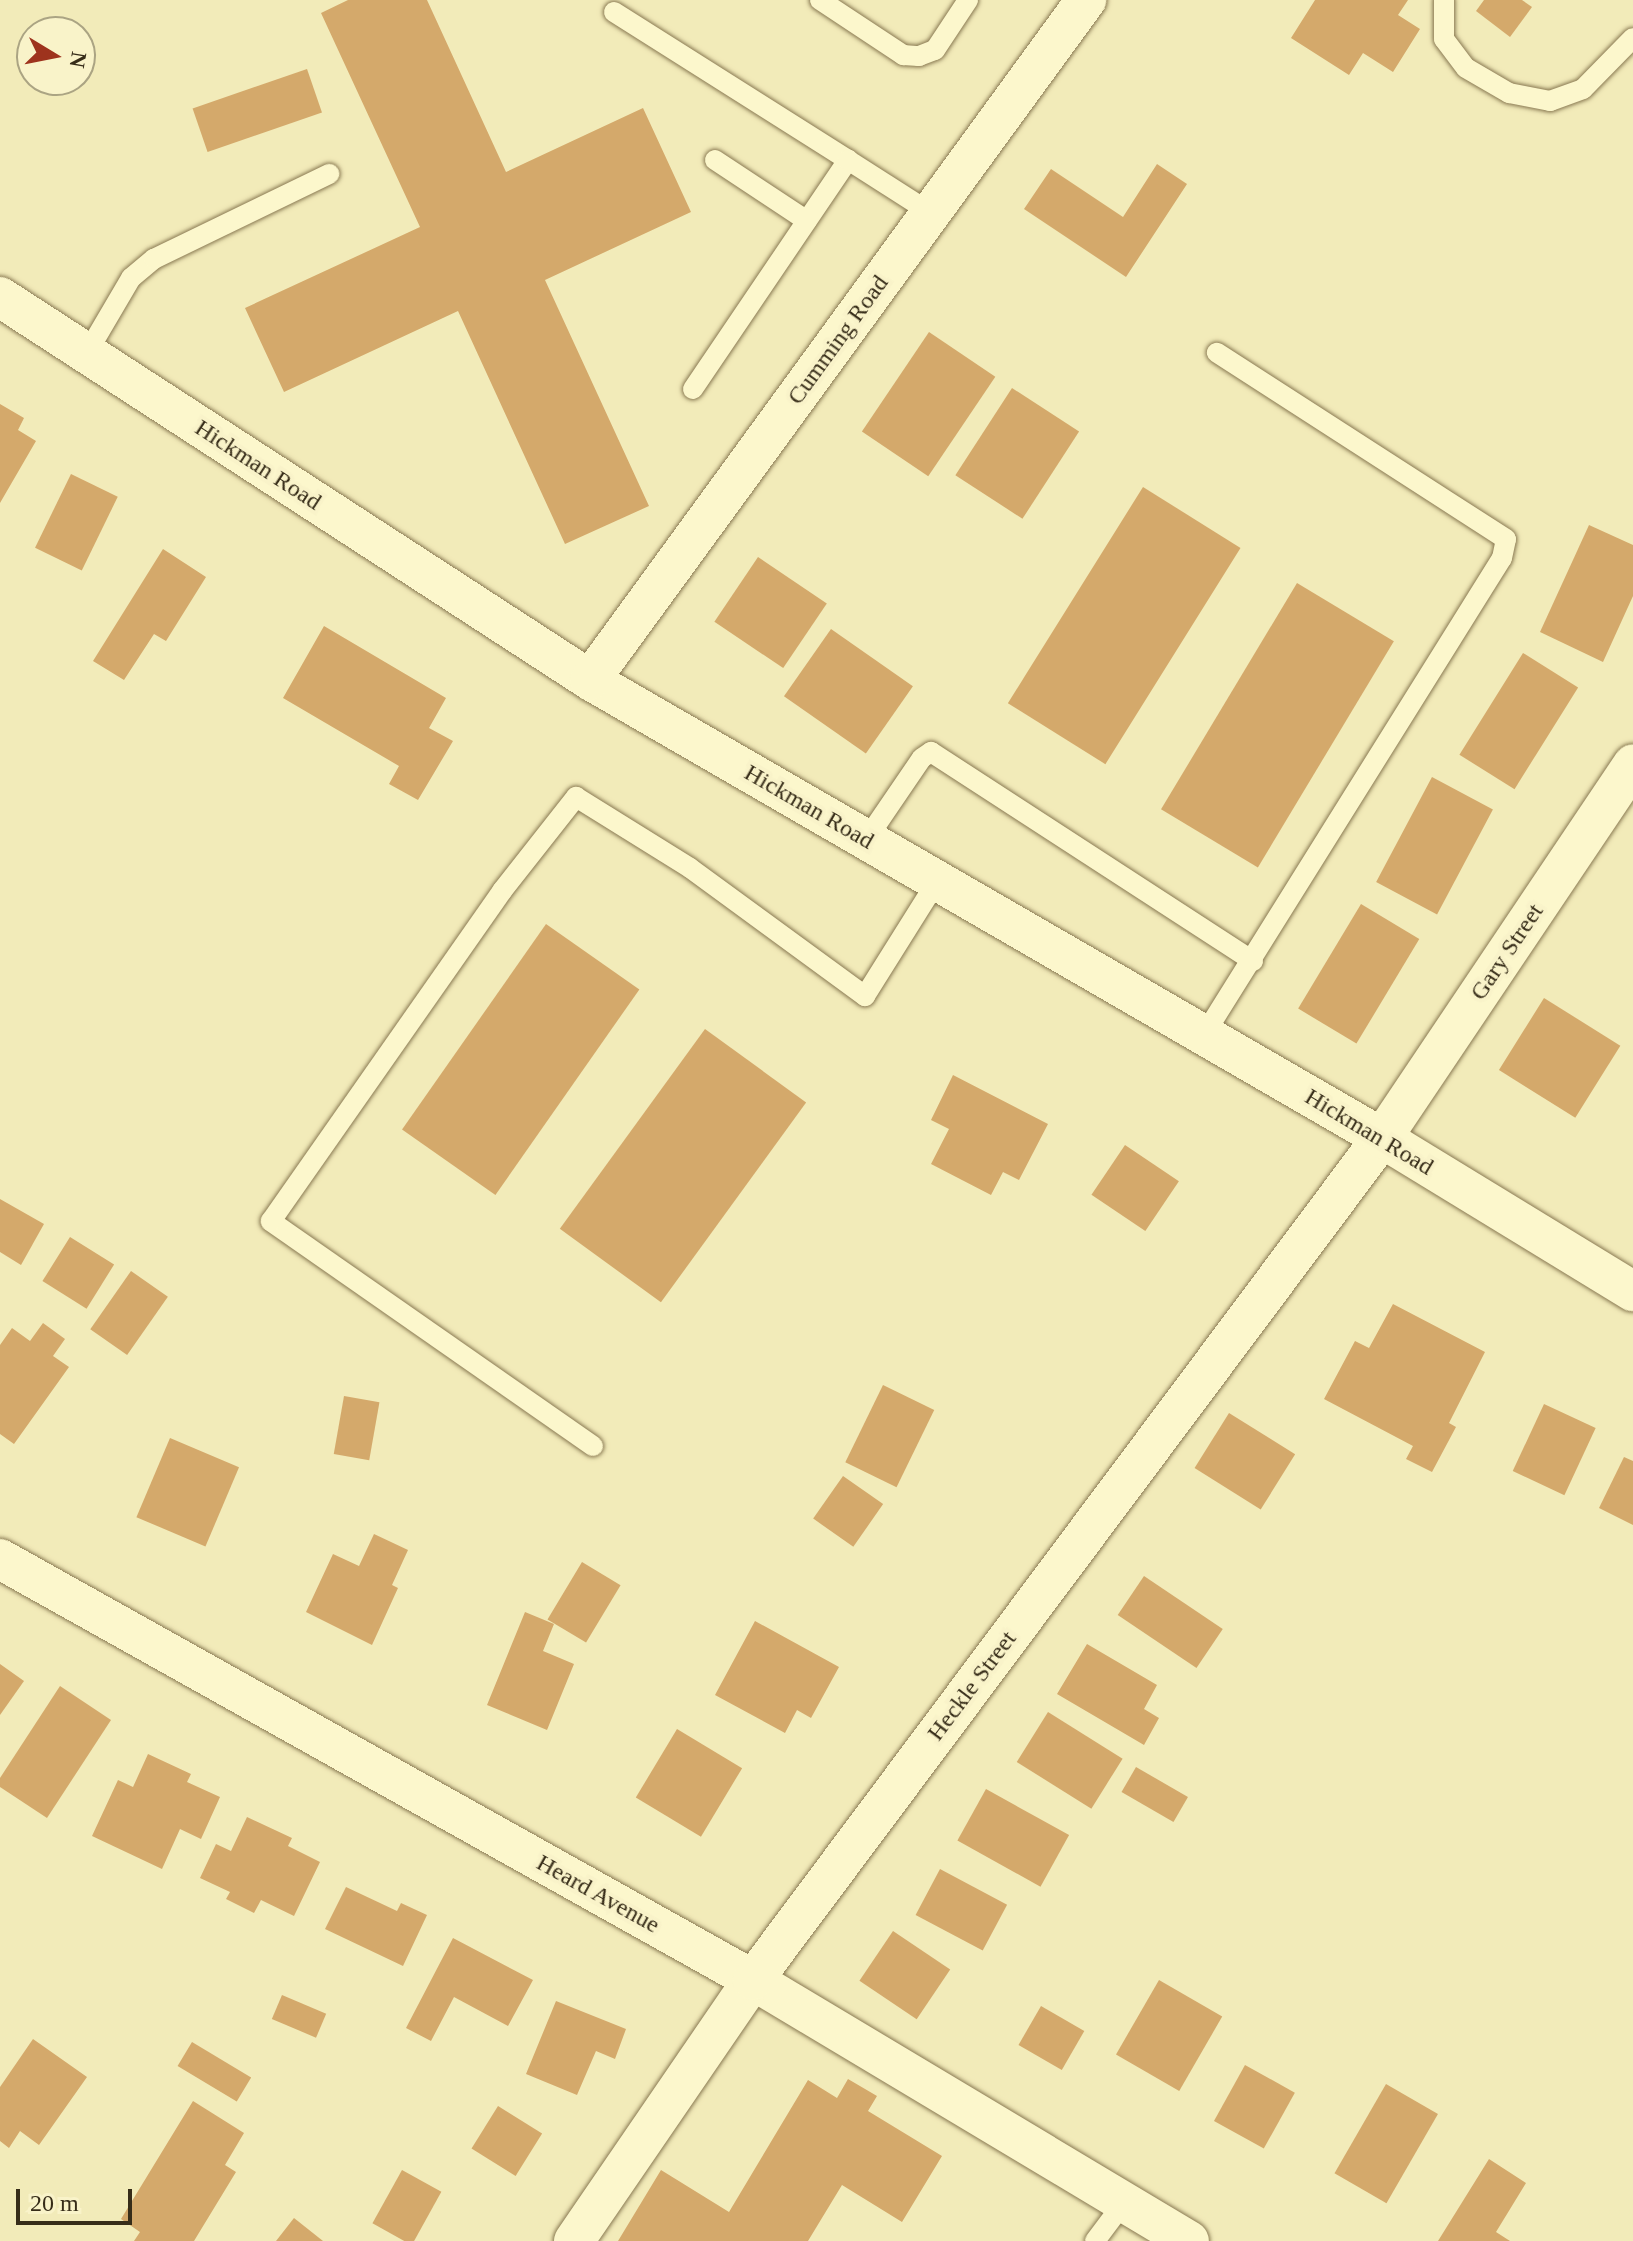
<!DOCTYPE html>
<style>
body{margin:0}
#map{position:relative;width:1633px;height:2241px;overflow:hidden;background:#f2ebb9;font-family:"Times New Roman",serif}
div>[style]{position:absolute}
.building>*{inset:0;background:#d4a96b;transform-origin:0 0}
.roads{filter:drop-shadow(0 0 2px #897952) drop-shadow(0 0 2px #897952)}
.lane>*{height:20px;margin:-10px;padding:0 10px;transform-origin:10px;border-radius:10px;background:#fcf7cc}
.street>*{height:40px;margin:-20px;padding:0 20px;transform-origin:20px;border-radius:20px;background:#fcf7cc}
span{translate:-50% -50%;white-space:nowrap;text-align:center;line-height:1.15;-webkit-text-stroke:8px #f9f3c9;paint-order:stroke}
.street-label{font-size:24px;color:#372d19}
.north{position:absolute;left:16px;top:16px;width:80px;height:80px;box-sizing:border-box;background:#f9f3c9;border:2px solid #aba483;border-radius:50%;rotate:100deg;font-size:22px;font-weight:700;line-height:32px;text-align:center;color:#372d19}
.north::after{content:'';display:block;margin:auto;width:28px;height:36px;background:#9e331d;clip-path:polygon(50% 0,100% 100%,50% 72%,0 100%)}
.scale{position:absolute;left:16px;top:2189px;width:116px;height:36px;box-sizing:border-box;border:4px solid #372d19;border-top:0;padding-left:10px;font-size:24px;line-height:28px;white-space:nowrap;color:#372d19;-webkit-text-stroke:6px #f9f3c9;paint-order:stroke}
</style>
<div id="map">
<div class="building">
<i style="clip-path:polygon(348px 0,427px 0,506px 172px,643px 108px,691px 212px,545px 280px,649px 506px,565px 544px,458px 311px,284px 392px,245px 308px,420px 227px,321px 13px)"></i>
<i style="clip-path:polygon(1315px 0,1408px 0,1398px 15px,1420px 29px,1393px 72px,1363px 53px,1349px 75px,1291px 38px)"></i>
<i style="clip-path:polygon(1484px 0,1522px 0,1532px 7px,1510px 37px,1476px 11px)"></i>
<i style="left:307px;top:69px;width:46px;height:121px;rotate:71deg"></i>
<i style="clip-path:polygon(1157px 164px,1187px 184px,1126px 277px,1024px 209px,1051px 169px,1123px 217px)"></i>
<i style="left:929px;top:332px;width:80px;height:120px;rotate:34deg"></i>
<i style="left:1012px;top:388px;width:80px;height:104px;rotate:33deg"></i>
<i style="clip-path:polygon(0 404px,24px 418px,18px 430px,36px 441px,0 503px)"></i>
<i style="left:71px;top:474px;width:52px;height:82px;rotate:26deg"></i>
<i style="left:1143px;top:487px;width:115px;height:255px;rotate:32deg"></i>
<i style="clip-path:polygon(1589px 525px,1633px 545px,1633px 596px,1603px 662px,1540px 632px)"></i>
<i style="clip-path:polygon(163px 549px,206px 577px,166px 641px,154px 634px,124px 680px,93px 661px)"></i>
<i style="left:758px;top:557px;width:83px;height:78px;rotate:34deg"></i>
<i style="left:1297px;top:583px;width:113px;height:264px;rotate:31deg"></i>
<i style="clip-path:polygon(324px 626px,446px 698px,429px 728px,453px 741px,418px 800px,389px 784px,399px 766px,283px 698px)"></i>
<i style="left:831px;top:629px;width:100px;height:82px;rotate:35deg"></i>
<i style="left:1523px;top:653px;width:65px;height:120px;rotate:32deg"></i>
<i style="left:1432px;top:777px;width:69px;height:119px;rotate:28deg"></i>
<i style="left:1361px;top:904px;width:68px;height:122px;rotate:31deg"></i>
<i style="left:546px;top:924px;width:114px;height:251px;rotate:35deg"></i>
<i style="left:1544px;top:998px;width:90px;height:85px;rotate:32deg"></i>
<i style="left:705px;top:1029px;width:125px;height:247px;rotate:36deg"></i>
<i style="clip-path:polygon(953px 1075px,1048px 1124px,1019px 1180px,1003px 1172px,991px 1195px,931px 1164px,949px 1129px,931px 1120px)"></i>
<i style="left:1125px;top:1145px;width:65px;height:60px;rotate:34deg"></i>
<i style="clip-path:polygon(0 1199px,44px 1224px,21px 1265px,0 1252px)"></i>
<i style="left:70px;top:1237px;width:52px;height:52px;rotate:32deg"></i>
<i style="left:131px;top:1271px;width:45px;height:71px;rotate:35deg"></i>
<i style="clip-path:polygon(1393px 1304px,1485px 1352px,1449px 1423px,1456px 1427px,1432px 1472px,1406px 1459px,1413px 1446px,1324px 1399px,1355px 1341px,1369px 1348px)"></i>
<i style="clip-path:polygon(43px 1323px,65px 1339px,53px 1356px,69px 1367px,14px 1444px,0 1434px,0 1345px,12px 1328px,30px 1341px)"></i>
<i style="left:883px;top:1385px;width:57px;height:86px;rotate:26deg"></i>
<i style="left:344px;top:1396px;width:36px;height:59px;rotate:10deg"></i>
<i style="left:1544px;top:1404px;width:57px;height:74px;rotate:25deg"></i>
<i style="left:1229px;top:1413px;width:78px;height:65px;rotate:32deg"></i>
<i style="left:170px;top:1438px;width:75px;height:86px;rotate:23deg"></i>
<i style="clip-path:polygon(1624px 1457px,1633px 1461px,1633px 1525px,1599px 1508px)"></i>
<i style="left:843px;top:1476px;width:49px;height:52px;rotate:35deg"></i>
<i style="clip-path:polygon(374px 1534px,408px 1550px,392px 1585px,398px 1588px,372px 1645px,306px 1612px,333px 1554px,359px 1566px)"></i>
<i style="left:582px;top:1562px;width:45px;height:67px;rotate:31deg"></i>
<i style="left:1144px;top:1576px;width:95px;height:47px;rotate:34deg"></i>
<i style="clip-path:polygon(525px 1612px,554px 1624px,543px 1651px,574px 1664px,547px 1730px,487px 1705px)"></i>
<i style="clip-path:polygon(755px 1621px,839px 1667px,811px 1718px,797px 1710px,785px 1733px,715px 1695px)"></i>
<i style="clip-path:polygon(1087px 1644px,1157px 1685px,1144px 1709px,1159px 1718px,1144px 1745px,1057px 1694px)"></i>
<i style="clip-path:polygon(0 1664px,24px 1681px,0 1715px)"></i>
<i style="clip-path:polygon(60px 1686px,111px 1720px,47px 1818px,0 1787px,0 1778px)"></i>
<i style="left:1048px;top:1712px;width:88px;height:59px;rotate:32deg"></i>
<i style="left:677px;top:1729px;width:76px;height:80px;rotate:31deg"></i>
<i style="clip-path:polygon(148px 1754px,191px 1774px,187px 1782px,220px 1797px,201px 1839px,180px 1829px,162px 1869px,92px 1836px,118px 1780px,133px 1787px)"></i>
<i style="left:1136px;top:1767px;width:60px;height:29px;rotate:30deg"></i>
<i style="left:986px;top:1789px;width:95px;height:59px;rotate:29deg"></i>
<i style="clip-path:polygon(247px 1817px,292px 1838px,288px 1846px,320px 1862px,294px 1916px,261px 1900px,254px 1913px,226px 1899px,230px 1892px,200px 1878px,216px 1844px,231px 1851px)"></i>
<i style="left:940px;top:1869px;width:76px;height:52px;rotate:28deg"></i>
<i style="clip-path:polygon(346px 1887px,397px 1911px,401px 1903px,427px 1915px,403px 1966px,325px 1929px)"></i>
<i style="left:893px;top:1931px;width:69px;height:60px;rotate:34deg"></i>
<i style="clip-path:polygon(453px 1938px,533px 1980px,508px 2026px,454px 1997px,431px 2041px,406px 2028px)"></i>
<i style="left:1159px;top:1980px;width:73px;height:86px;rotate:30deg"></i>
<i style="left:282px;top:1995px;width:48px;height:26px;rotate:23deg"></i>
<i style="clip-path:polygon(556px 2001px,626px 2029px,615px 2059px,596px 2051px,577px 2095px,526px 2074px)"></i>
<i style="left:1041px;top:2006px;width:50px;height:45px;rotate:30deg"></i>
<i style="clip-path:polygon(33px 2039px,87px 2077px,39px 2145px,20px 2131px,9px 2148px,0 2141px,0 2087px)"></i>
<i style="left:192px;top:2042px;width:69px;height:28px;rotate:31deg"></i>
<i style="left:1245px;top:2065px;width:57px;height:64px;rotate:29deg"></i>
<i style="clip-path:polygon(848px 2079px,877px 2096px,868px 2111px,942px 2156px,902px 2222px,842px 2185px,808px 2241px,618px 2241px,661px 2170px,729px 2212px,808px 2080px,837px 2098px)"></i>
<i style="left:1386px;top:2084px;width:60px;height:103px;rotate:30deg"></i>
<i style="clip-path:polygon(193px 2101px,244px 2133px,225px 2165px,236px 2172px,194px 2241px,134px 2241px,140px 2232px,121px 2219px)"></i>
<i style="left:498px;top:2106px;width:52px;height:50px;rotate:32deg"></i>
<i style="clip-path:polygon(1489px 2159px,1526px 2183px,1496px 2232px,1510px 2241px,1438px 2241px)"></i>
<i style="left:402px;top:2170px;width:45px;height:61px;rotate:29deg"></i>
<i style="clip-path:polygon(294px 2218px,323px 2241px,276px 2241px)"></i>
</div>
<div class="roads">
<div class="lane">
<i style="left:820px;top:0;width:100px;rotate:33.5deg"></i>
<i style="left:903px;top:55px;width:16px;rotate:4deg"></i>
<i style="left:919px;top:56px;width:17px;rotate:-21deg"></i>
<i style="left:935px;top:50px;width:60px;rotate:-56.6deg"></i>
<i style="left:1444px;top:0;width:39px;rotate:90deg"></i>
<i style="left:1444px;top:39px;width:36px;rotate:53deg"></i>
<i style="left:1466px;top:68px;width:50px;rotate:30.2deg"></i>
<i style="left:1509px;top:93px;width:42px;rotate:11deg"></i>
<i style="left:1550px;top:101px;width:35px;rotate:-20deg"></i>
<i style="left:1583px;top:89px;width:71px;rotate:-45.6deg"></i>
<i style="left:614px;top:12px;width:277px;rotate:32.3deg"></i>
<i style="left:715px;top:160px;width:110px;rotate:33.5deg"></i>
<i style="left:87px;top:353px;width:87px;rotate:-59.6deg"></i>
<i style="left:131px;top:278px;width:30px;rotate:-40deg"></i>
<i style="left:154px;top:259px;width:195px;rotate:-25.9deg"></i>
<i style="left:693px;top:389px;width:277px;rotate:-55.9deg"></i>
<i style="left:848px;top:160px;width:98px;rotate:32.6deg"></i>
<i style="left:866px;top:840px;width:99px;rotate:-55.7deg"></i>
<i style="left:922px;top:758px;width:11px;rotate:-34deg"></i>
<i style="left:931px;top:752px;width:384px;rotate:33deg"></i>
<i style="left:1204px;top:1035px;width:562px;rotate:-58.01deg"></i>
<i style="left:1502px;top:558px;width:19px;rotate:-78deg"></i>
<i style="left:1506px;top:539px;width:344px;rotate:-147.2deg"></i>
<i style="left:593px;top:1446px;width:393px;rotate:-145.1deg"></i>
<i style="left:271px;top:1221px;width:403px;rotate:-55deg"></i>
<i style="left:502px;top:891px;width:120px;rotate:-51.8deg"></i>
<i style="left:576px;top:797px;width:134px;rotate:31.9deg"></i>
<i style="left:690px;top:868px;width:217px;rotate:36.2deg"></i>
<i style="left:865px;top:996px;width:136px;rotate:-57.9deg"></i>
<i style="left:1095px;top:2241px;width:50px;rotate:-53.1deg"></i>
</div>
<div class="street">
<i style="left:0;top:297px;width:703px;rotate:32.99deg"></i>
<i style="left:590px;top:680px;width:915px;rotate:30.04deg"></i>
<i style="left:1382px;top:1138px;width:294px;rotate:31.4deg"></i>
<i style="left:590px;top:680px;width:842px;rotate:-53.89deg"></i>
<i style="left:0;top:1559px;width:863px;rotate:29.21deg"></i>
<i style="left:753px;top:1980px;width:508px;rotate:30.91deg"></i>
<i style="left:574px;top:2241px;width:316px;rotate:-55.6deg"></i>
<i style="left:753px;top:1980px;width:1051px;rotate:-53.24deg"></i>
<i style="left:1382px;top:1138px;width:450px;rotate:-56.1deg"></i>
</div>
</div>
<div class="street-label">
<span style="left:838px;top:340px;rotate:-54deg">Cumming Road</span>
<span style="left:258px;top:465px;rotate:33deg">Hickman Road</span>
<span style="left:809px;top:807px;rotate:30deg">Hickman Road</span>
<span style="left:1507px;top:952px;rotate:-56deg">Gary Street</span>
<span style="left:1369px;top:1132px;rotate:31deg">Hickman Road</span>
<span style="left:972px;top:1686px;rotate:-53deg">Heckle Street</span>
<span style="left:598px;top:1894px;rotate:29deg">Heard Avenue</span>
</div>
<div class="north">N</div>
<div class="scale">20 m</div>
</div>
